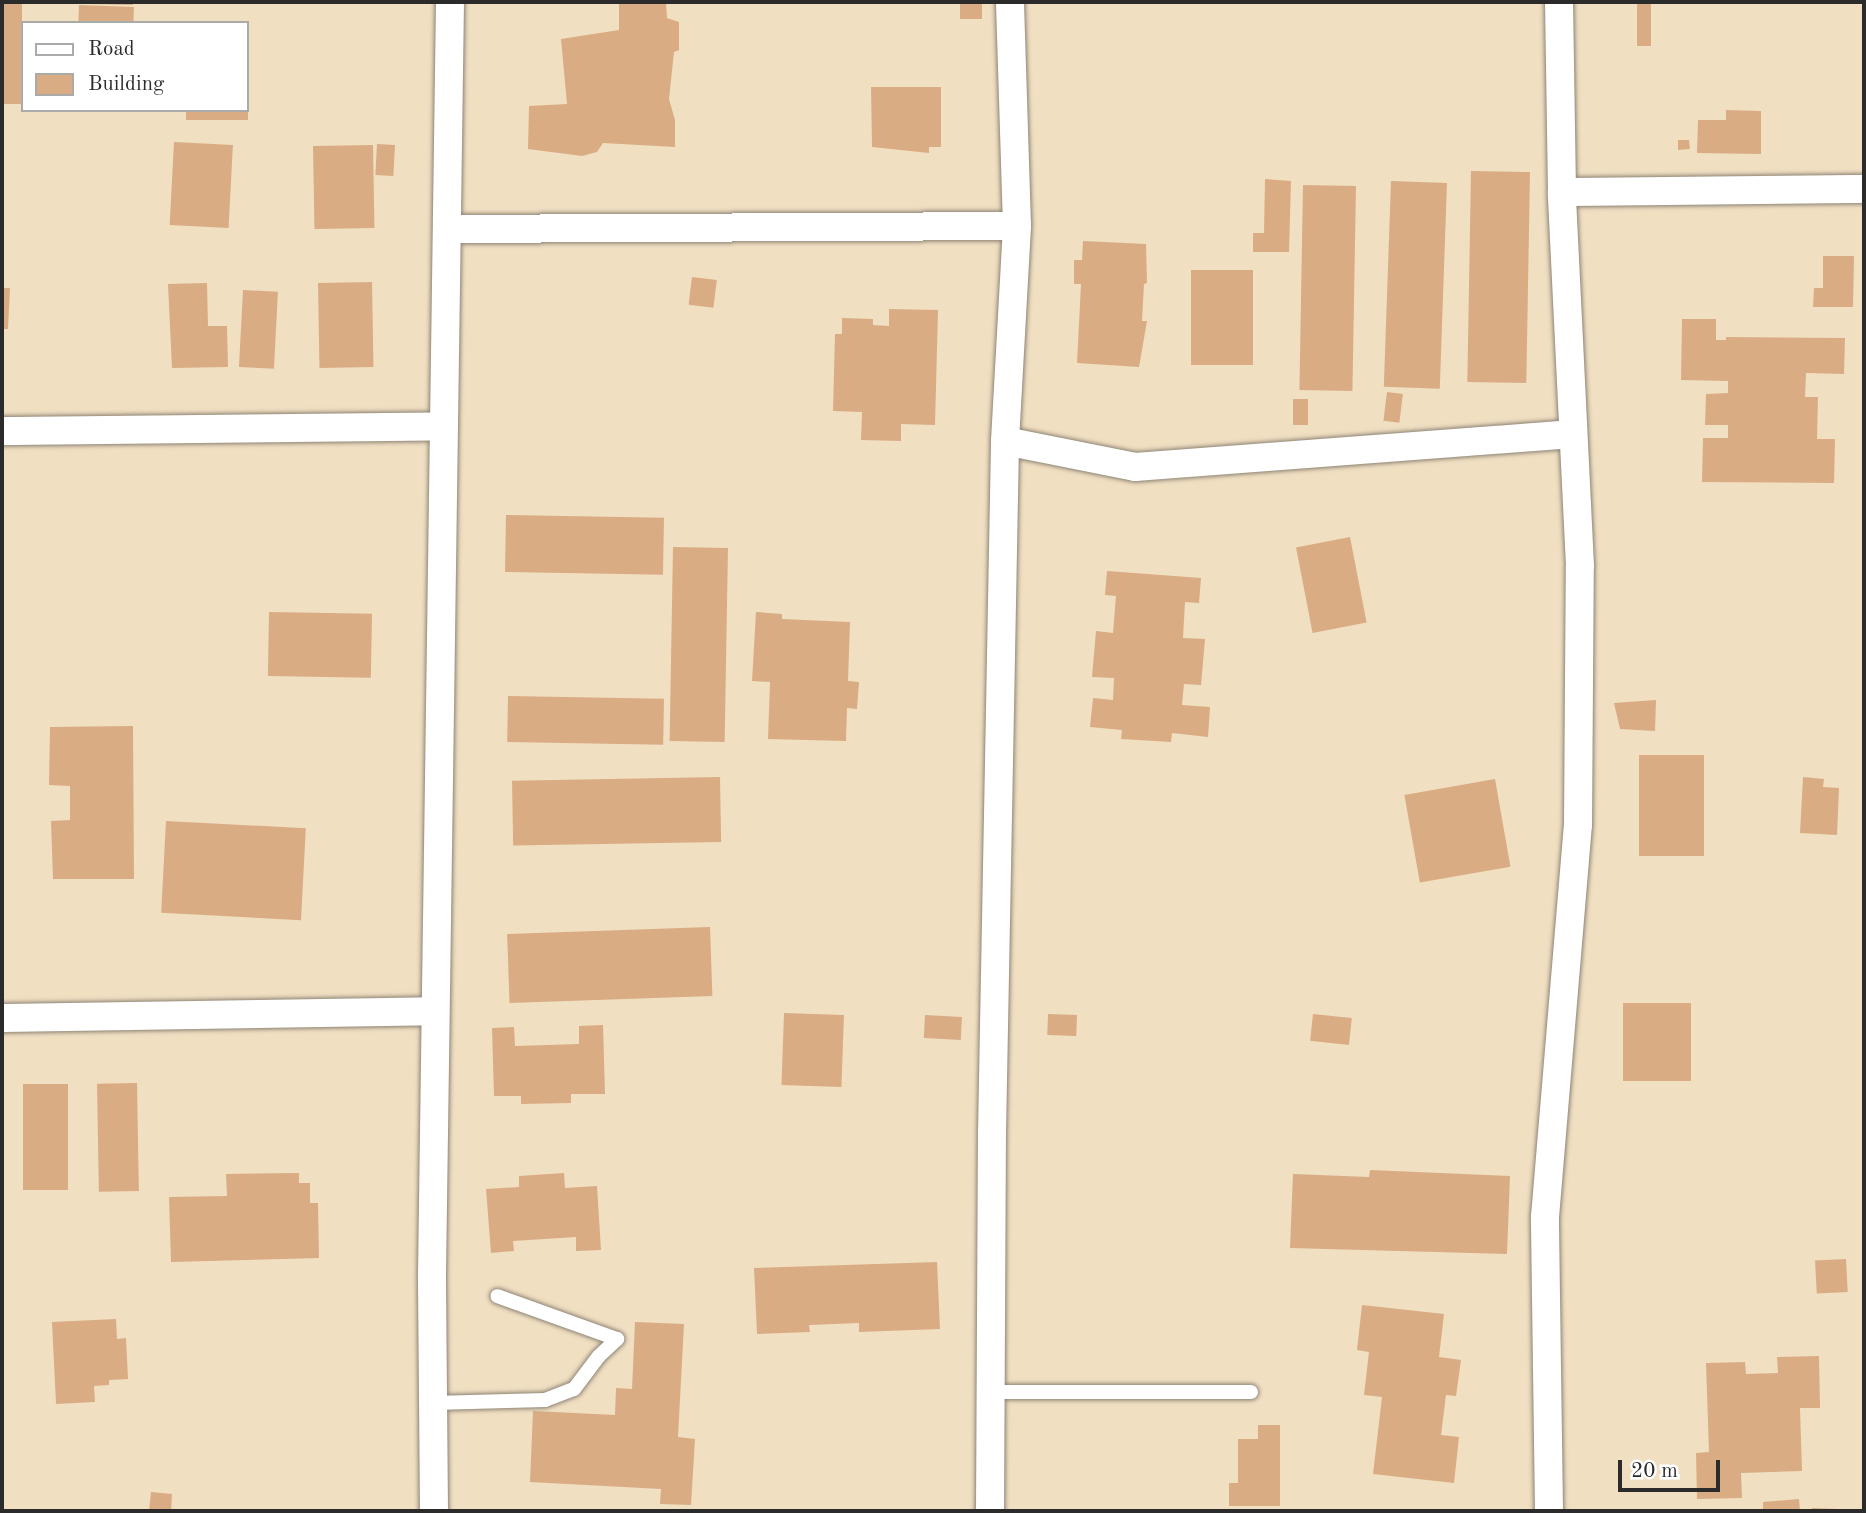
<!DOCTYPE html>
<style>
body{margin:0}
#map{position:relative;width:1866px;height:1513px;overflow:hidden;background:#f1dfc2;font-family:"Old Standard TT",serif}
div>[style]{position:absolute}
.building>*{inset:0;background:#d9ac84;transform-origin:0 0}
.roads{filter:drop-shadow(0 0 2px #8e8576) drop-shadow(0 0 2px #8e8576)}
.service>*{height:14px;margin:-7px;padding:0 7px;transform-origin:7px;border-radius:7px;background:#fff}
.minor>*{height:28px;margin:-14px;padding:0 14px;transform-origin:14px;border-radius:14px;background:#fff}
span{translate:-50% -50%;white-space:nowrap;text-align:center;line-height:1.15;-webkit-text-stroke:5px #fff;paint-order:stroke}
.frame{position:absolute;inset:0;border:4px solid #2b2b2b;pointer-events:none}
.legend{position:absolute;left:21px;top:21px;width:228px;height:91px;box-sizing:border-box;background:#fff;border:2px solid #aaa;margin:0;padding:9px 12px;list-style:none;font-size:21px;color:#2b2b2b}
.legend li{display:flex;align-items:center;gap:14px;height:35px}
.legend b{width:35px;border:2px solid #aaa}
.scale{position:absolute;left:1618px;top:1460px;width:102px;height:32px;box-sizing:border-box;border:4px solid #2b2b2b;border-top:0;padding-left:9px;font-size:21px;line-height:24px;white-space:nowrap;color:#2b2b2b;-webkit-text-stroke:5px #fff;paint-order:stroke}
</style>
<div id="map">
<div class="building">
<i style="left:2px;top:2px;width:20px;height:102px"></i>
<i style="clip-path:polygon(89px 2px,133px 2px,133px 5px,89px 4px)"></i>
<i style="clip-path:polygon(619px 2px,666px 2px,667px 18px,679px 22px,679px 50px,674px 52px,669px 99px,675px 120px,675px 147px,603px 143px,597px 152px,582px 156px,528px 149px,529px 106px,567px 104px,561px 39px,619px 30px)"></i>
<i style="left:960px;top:2px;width:22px;height:17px"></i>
<i style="left:1637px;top:2px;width:14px;height:44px"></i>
<i style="left:79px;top:5px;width:55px;height:18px;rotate:2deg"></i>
<i style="clip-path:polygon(871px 87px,941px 87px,941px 147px,929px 147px,929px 153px,872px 147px)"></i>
<i style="left:186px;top:110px;width:62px;height:10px"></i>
<i style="clip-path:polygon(1726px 110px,1761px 111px,1761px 154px,1697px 153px,1698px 120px,1726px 120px)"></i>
<i style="clip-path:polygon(1678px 140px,1689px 140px,1690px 149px,1678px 150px)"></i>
<i style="left:174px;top:142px;width:59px;height:83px;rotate:3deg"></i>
<i style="left:377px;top:144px;width:18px;height:31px;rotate:3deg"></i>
<i style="left:373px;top:145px;width:83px;height:60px;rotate:89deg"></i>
<i style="left:1471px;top:171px;width:59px;height:211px;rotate:1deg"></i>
<i style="clip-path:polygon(1265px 179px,1291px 181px,1289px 252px,1253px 252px,1253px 233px,1264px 233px)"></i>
<i style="left:1391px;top:181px;width:56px;height:206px;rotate:2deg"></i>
<i style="left:1303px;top:185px;width:53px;height:205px;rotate:1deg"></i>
<i style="clip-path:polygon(1083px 241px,1146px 244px,1147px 283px,1144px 284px,1142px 321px,1147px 321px,1139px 367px,1077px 363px,1081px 284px,1074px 284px,1074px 260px,1082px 260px)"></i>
<i style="clip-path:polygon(1823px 256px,1854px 256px,1853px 307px,1813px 307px,1814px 288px,1823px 288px)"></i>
<i style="left:1191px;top:270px;width:62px;height:95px"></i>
<i style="left:692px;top:277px;width:25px;height:28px;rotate:7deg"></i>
<i style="left:372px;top:282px;width:85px;height:54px;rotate:89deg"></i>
<i style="clip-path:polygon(207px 283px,208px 326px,227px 326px,228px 367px,172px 368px,168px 284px)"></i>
<i style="clip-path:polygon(2px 288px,10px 288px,8px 329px,2px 329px)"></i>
<i style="left:243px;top:290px;width:35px;height:77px;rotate:3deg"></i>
<i style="clip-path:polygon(889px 309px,938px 310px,935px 425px,901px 424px,901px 441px,861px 440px,862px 412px,833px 411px,835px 334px,842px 334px,842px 318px,873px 319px,873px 325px,889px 326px)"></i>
<i style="clip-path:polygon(1682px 319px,1716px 319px,1716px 340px,1726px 340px,1726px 337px,1845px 338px,1844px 374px,1806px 373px,1805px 397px,1818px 397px,1817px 439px,1835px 439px,1834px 483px,1702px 482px,1703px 438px,1728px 438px,1728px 425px,1705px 425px,1706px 394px,1728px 393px,1728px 381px,1681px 380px)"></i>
<i style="left:1387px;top:392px;width:16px;height:29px;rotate:7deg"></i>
<i style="left:1293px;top:399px;width:15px;height:26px"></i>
<i style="left:506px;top:515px;width:158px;height:57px;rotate:1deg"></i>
<i style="left:1350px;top:537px;width:87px;height:55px;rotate:79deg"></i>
<i style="left:673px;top:547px;width:55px;height:194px;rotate:1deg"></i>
<i style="clip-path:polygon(1107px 571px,1201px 578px,1199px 603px,1185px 602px,1183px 638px,1205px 639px,1201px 685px,1184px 684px,1182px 705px,1210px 707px,1208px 737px,1172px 733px,1171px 742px,1121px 739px,1122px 730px,1090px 727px,1093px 698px,1113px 700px,1114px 678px,1092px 677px,1096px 631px,1113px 633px,1116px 596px,1105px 595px)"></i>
<i style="left:269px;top:612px;width:103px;height:64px;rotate:1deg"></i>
<i style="clip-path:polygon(756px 612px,782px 614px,782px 619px,850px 622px,848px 681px,859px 682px,857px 709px,847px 708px,846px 741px,768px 739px,770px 682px,752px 681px)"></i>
<i style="left:508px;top:696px;width:156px;height:46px;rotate:1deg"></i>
<i style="clip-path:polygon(1656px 700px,1655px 731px,1620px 729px,1614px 703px)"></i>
<i style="clip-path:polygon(133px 726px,134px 879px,53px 879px,51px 821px,70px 820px,70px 786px,49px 785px,50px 727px)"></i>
<i style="left:1639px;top:755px;width:65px;height:101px"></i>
<i style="left:720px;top:777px;width:65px;height:208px;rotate:89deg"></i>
<i style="clip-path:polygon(1803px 777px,1824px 779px,1823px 787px,1839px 788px,1837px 835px,1800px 833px)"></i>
<i style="left:1495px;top:779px;width:89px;height:92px;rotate:80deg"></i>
<i style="left:166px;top:821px;width:140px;height:92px;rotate:3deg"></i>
<i style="left:710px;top:927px;width:69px;height:203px;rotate:88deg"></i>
<i style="left:1623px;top:1003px;width:68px;height:78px"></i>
<i style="left:784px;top:1013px;width:60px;height:72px;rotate:2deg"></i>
<i style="left:1048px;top:1014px;width:29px;height:21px;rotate:2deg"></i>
<i style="left:1313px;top:1014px;width:39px;height:27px;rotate:6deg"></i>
<i style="left:925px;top:1015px;width:37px;height:23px;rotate:3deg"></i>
<i style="clip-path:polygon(603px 1025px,605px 1094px,571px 1094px,571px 1103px,521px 1104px,521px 1096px,494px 1096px,492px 1028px,514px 1027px,515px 1046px,579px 1044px,579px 1026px)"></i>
<i style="left:137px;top:1083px;width:108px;height:40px;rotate:89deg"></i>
<i style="left:23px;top:1084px;width:45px;height:106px"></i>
<i style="clip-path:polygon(1370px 1170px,1510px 1176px,1507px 1254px,1290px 1248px,1293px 1174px,1369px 1177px)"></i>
<i style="clip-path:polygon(299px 1173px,299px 1183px,310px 1183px,310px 1203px,318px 1203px,319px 1258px,171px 1262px,169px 1197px,227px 1196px,226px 1174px)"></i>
<i style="clip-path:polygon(564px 1173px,565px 1188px,597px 1186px,601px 1250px,576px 1251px,576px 1237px,513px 1241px,514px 1251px,491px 1253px,486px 1189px,519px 1187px,519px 1176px)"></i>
<i style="left:1846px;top:1259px;width:33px;height:31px;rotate:87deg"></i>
<i style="clip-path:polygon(937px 1262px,940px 1329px,859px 1332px,859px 1323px,809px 1325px,810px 1332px,757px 1334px,754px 1268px)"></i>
<i style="clip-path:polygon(1362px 1305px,1444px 1314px,1439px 1357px,1461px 1360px,1456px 1396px,1446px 1395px,1441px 1435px,1459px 1437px,1454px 1483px,1373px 1474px,1382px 1397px,1364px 1395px,1369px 1352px,1357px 1350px)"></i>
<i style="clip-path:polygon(116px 1319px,117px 1339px,126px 1338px,128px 1379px,109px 1380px,109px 1385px,94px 1386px,95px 1402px,56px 1404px,52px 1322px)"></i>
<i style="clip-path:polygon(635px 1322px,684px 1324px,678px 1437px,695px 1439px,691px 1505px,660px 1504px,661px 1489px,530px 1482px,533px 1411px,615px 1415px,616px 1388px,632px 1389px)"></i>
<i style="clip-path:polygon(1819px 1356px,1820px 1408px,1800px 1408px,1802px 1471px,1741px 1473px,1742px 1498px,1697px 1499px,1696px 1453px,1709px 1452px,1706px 1363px,1745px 1362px,1746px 1374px,1778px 1373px,1777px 1357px)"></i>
<i style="clip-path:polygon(1258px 1425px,1280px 1425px,1280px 1506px,1229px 1506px,1229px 1483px,1238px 1483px,1238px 1439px,1258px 1439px)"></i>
<i style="clip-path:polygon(151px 1492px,172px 1494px,171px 1511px,149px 1511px)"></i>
<i style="clip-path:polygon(1799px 1499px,1800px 1511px,1763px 1511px,1763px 1502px)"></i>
<i style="clip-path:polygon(1812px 1508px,1839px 1509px,1839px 1511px,1812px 1511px)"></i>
</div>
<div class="roads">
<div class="service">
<i style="left:990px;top:1392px;width:261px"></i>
<i style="left:433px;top:1403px;width:112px;rotate:-1.5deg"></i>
<i style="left:545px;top:1400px;width:31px;rotate:-21deg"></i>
<i style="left:574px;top:1389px;width:41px;rotate:-52.9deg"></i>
<i style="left:599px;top:1356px;width:25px;rotate:-43deg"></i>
<i style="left:617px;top:1339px;width:127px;rotate:-160.3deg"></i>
</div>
<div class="minor">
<i style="left:1562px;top:192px;width:302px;rotate:-0.6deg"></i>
<i style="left:447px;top:229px;width:570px;rotate:-0.3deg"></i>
<i style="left:2px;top:431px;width:441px;rotate:-0.6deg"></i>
<i style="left:1005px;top:441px;width:133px;rotate:11.3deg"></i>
<i style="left:1135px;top:467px;width:439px;rotate:-4.3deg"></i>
<i style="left:2px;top:1018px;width:433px;rotate:-0.9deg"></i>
<i style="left:434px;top:1511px;width:237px;rotate:-90.5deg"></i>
<i style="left:432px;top:1274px;width:1272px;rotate:-89.19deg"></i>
<i style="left:990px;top:1511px;width:378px;rotate:-89.7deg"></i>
<i style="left:992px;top:1133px;width:692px;rotate:-88.92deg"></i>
<i style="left:1005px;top:441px;width:215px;rotate:-86.8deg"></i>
<i style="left:1017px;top:226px;width:224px;rotate:-91.8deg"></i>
<i style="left:1549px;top:1511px;width:294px;rotate:-90.8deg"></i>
<i style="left:1545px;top:1217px;width:393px;rotate:-85.2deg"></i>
<i style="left:1578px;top:825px;width:259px;rotate:-89.6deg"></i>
<i style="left:1580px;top:566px;width:374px;rotate:-92.8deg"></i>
<i style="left:1562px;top:192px;width:190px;rotate:-90.9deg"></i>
</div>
</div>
<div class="frame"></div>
<ul class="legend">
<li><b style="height:9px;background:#fff"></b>Road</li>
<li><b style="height:19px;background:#d9ac84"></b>Building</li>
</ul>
<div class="scale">20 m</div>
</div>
